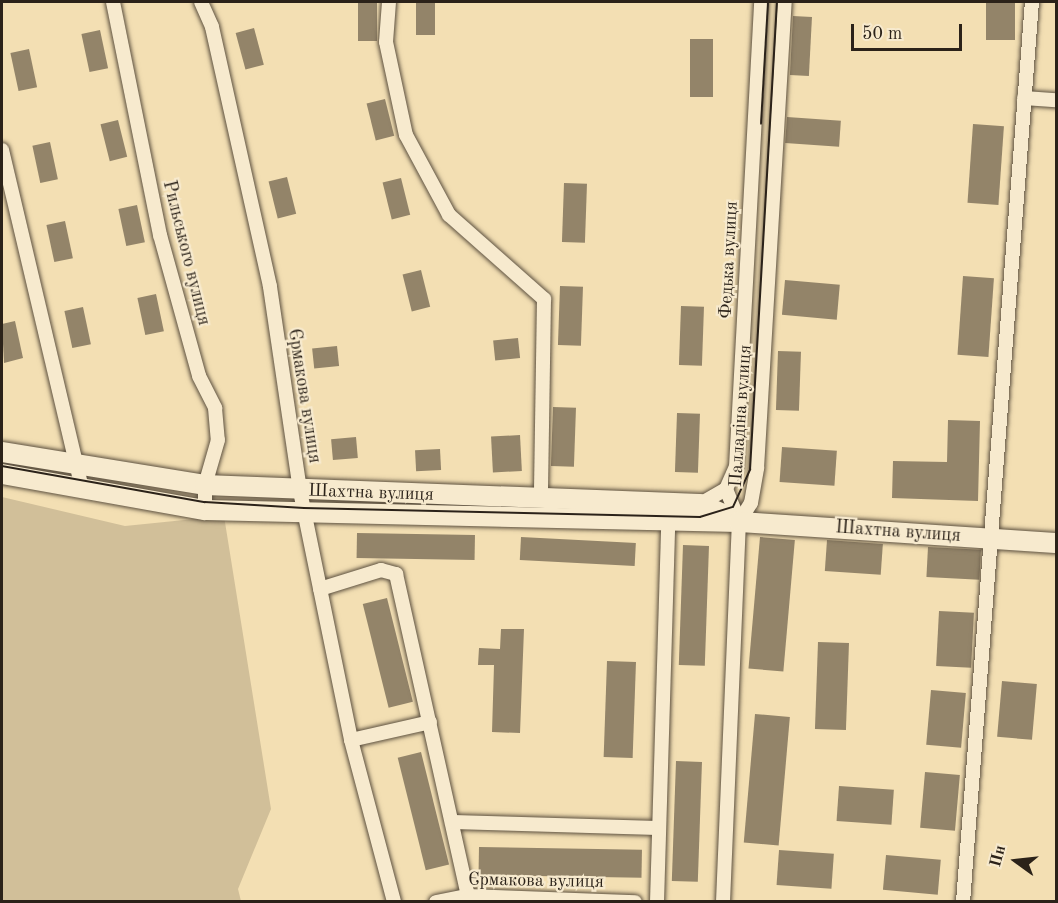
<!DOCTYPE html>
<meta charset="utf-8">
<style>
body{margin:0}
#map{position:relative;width:1058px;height:903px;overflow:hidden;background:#f3dfb3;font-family:"Old Standard TT",serif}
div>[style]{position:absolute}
.green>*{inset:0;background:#d1bf99}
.building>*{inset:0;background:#938469;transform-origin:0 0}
.roads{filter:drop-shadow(0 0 2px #5d5140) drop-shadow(0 0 2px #5d5140)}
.minor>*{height:14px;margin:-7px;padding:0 7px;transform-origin:7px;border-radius:7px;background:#f7eace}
.secondary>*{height:20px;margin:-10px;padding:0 10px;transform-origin:10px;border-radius:10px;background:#f7eace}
.tram>*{height:1.5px;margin:-0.75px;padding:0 0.75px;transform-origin:0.75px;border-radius:0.75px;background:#2b2219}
span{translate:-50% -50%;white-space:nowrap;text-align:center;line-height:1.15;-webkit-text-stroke:4.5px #f7eace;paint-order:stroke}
.street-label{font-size:18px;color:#2b2219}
.frame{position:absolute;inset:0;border:3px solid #2b2219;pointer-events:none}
.north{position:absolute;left:986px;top:831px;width:60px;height:60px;-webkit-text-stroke:4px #f7eace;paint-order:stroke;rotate:285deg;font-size:16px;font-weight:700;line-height:24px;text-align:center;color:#2b2219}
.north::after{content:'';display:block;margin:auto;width:21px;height:27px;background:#2b2219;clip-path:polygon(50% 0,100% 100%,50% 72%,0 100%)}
.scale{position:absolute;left:851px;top:24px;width:111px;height:27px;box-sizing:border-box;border:3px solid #2b2219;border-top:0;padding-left:8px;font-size:18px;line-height:21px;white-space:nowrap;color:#2b2219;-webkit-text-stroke:4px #f7eace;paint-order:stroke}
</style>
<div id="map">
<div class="green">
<i style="clip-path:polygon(2px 497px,125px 526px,224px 516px,271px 809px,238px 889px,241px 901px,2px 902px)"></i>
</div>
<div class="building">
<i style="left:416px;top:2px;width:19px;height:33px"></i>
<i style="left:986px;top:2px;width:29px;height:38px"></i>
<i style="left:358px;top:3px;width:19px;height:38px"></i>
<i style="left:793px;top:16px;width:19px;height:59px;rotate:3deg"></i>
<i style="left:254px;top:28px;width:38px;height:19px;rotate:75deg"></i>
<i style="left:100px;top:30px;width:39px;height:19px;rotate:78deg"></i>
<i style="left:690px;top:39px;width:23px;height:58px"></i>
<i style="left:29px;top:49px;width:39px;height:19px;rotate:78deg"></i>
<i style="left:385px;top:99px;width:38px;height:19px;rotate:76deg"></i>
<i style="left:787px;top:117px;width:54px;height:26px;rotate:4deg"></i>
<i style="left:118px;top:120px;width:38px;height:18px;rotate:76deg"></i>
<i style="left:973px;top:124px;width:31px;height:79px;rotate:4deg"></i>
<i style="left:50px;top:142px;width:38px;height:18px;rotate:78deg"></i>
<i style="left:287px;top:177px;width:38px;height:19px;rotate:76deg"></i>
<i style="left:401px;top:178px;width:38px;height:19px;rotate:76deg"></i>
<i style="left:564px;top:183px;width:23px;height:59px;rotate:2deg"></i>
<i style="left:137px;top:205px;width:38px;height:19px;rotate:78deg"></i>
<i style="left:65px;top:221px;width:38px;height:19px;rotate:78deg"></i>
<i style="left:421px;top:270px;width:38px;height:19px;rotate:76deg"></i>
<i style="left:963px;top:276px;width:31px;height:79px;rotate:4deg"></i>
<i style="left:785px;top:280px;width:55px;height:35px;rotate:5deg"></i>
<i style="left:560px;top:286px;width:23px;height:59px;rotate:2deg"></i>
<i style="left:156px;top:294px;width:38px;height:19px;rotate:78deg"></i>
<i style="left:681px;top:306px;width:23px;height:59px;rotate:2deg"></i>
<i style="left:83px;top:307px;width:38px;height:19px;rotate:78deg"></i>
<i style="clip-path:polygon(15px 321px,23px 358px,4px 363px,2px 324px)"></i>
<i style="left:518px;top:338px;width:20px;height:25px;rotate:84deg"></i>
<i style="left:337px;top:346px;width:20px;height:25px;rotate:84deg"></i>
<i style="left:778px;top:351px;width:23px;height:59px;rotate:2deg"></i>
<i style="left:553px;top:407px;width:23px;height:59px;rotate:2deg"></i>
<i style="left:677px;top:413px;width:23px;height:59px;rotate:2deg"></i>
<i style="clip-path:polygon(948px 420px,980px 421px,978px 501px,892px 498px,893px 461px,947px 462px)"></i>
<i style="left:520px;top:435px;width:36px;height:29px;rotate:87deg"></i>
<i style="left:356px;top:437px;width:21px;height:25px;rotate:85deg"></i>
<i style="left:782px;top:447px;width:55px;height:35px;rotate:4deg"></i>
<i style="left:440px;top:449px;width:21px;height:25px;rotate:87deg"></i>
<i style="left:357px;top:533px;width:118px;height:25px;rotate:1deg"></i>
<i style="left:521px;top:537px;width:115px;height:23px;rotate:3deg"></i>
<i style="left:760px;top:537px;width:35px;height:132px;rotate:5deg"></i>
<i style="left:827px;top:540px;width:56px;height:31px;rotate:4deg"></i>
<i style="left:683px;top:545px;width:26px;height:120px;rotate:2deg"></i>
<i style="left:928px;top:547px;width:53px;height:30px;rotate:3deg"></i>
<i style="left:387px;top:598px;width:107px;height:25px;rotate:76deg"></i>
<i style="left:939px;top:611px;width:35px;height:55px;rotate:3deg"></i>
<i style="clip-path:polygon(501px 629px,524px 629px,520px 733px,492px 732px,494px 665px,478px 665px,479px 648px,500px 649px)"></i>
<i style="left:818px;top:642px;width:31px;height:87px;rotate:2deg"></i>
<i style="left:607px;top:661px;width:29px;height:96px;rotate:2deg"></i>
<i style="left:1002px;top:681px;width:35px;height:56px;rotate:5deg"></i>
<i style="left:931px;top:690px;width:35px;height:55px;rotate:5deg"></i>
<i style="left:755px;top:714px;width:35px;height:129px;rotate:5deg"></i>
<i style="left:421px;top:752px;width:116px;height:24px;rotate:76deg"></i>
<i style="left:676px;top:761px;width:26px;height:120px;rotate:2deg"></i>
<i style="left:925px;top:772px;width:35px;height:56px;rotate:5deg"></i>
<i style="left:839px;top:786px;width:55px;height:35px;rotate:4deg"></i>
<i style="left:479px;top:847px;width:163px;height:28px;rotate:1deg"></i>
<i style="left:779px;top:850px;width:55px;height:35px;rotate:4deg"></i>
<i style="left:886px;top:855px;width:55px;height:35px;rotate:5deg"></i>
</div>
<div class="roads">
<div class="minor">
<i style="left:113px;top:2px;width:238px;rotate:78.6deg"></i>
<i style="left:160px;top:235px;width:146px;rotate:74.5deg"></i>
<i style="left:199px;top:376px;width:36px;rotate:63deg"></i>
<i style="left:215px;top:408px;width:32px;rotate:85deg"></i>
<i style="left:218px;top:440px;width:47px;rotate:106.1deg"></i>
<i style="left:205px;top:485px;width:25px;rotate:90deg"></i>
<i style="left:201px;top:2px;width:27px;rotate:66deg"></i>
<i style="left:212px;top:27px;width:266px;rotate:77.4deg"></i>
<i style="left:270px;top:287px;width:206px;rotate:81.6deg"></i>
<i style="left:300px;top:491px;width:254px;rotate:78.4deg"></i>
<i style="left:351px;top:740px;width:168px;rotate:75.1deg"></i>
<i style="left:389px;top:2px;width:40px;rotate:94.3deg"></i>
<i style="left:386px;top:42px;width:95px;rotate:77.9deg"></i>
<i style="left:406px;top:135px;width:91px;rotate:61.7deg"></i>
<i style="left:449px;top:215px;width:127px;rotate:41.5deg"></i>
<i style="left:544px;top:299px;width:200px;rotate:90.9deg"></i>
<i style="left:1024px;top:98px;width:32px;rotate:4deg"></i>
<i style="left:2px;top:150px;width:347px;rotate:76.7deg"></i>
<i style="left:726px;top:489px;width:35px;rotate:68deg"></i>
<i style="left:700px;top:504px;width:30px;rotate:-30deg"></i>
<i style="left:726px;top:489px;width:24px;rotate:-66deg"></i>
<i style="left:736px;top:467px;width:466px;rotate:-86.9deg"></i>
<i style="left:320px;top:589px;width:64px;rotate:-17.3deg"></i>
<i style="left:381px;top:570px;width:16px;rotate:15deg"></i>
<i style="left:396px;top:574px;width:330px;rotate:77.4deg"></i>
<i style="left:351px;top:740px;width:81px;rotate:-12.8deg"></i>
<i style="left:452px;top:822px;width:207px;rotate:1.7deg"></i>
<i style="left:436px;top:902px;width:33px;rotate:-11deg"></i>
<i style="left:468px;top:896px;width:167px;rotate:2.1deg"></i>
<i style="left:657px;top:902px;width:379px;rotate:-88.3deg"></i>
<i style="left:723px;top:902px;width:380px;rotate:-87.6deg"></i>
<i style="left:739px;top:522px;width:22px;rotate:-58deg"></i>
<i style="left:751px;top:503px;width:36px;rotate:-80deg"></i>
<i style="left:757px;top:468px;width:467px;rotate:-86.6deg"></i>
<i style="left:963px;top:902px;width:903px;rotate:-85.62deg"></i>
</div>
<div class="secondary">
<i style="left:2px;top:452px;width:206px;rotate:9.2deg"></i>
<i style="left:205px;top:485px;width:495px;rotate:2.2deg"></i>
<i style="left:700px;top:504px;width:40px;rotate:23.4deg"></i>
<i style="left:2px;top:474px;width:206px;rotate:10.1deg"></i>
<i style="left:205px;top:510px;width:534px;rotate:1.29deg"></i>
<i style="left:739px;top:522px;width:318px;rotate:3.8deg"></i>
</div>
</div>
<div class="tram">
<i style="left:761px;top:124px;width:122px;rotate:-86.7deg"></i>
<i style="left:2px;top:466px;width:206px;rotate:10.1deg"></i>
<i style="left:205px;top:502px;width:99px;rotate:3.5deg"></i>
<i style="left:304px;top:508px;width:396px;rotate:1.3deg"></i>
<i style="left:700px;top:517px;width:34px;rotate:-17deg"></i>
<i style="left:733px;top:507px;width:41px;rotate:-65.3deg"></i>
<i style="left:750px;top:470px;width:469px;rotate:-86.7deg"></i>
</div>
<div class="street-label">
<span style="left:186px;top:253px;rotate:76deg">Рильського вулиця</span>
<span style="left:729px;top:260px;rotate:-87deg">Федька вулиця</span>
<span style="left:304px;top:396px;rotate:81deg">Єрмакова вулиця</span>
<span style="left:741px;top:416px;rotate:-86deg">Палладіна вулиця</span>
<span style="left:371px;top:493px;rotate:2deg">Шахтна вулиця</span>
<span style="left:898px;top:532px;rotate:4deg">Шахтна вулиця</span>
<span style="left:536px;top:881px;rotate:1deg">Єрмакова вулиця</span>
</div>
<div class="frame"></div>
<div class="north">Пн</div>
<div class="scale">50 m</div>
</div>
